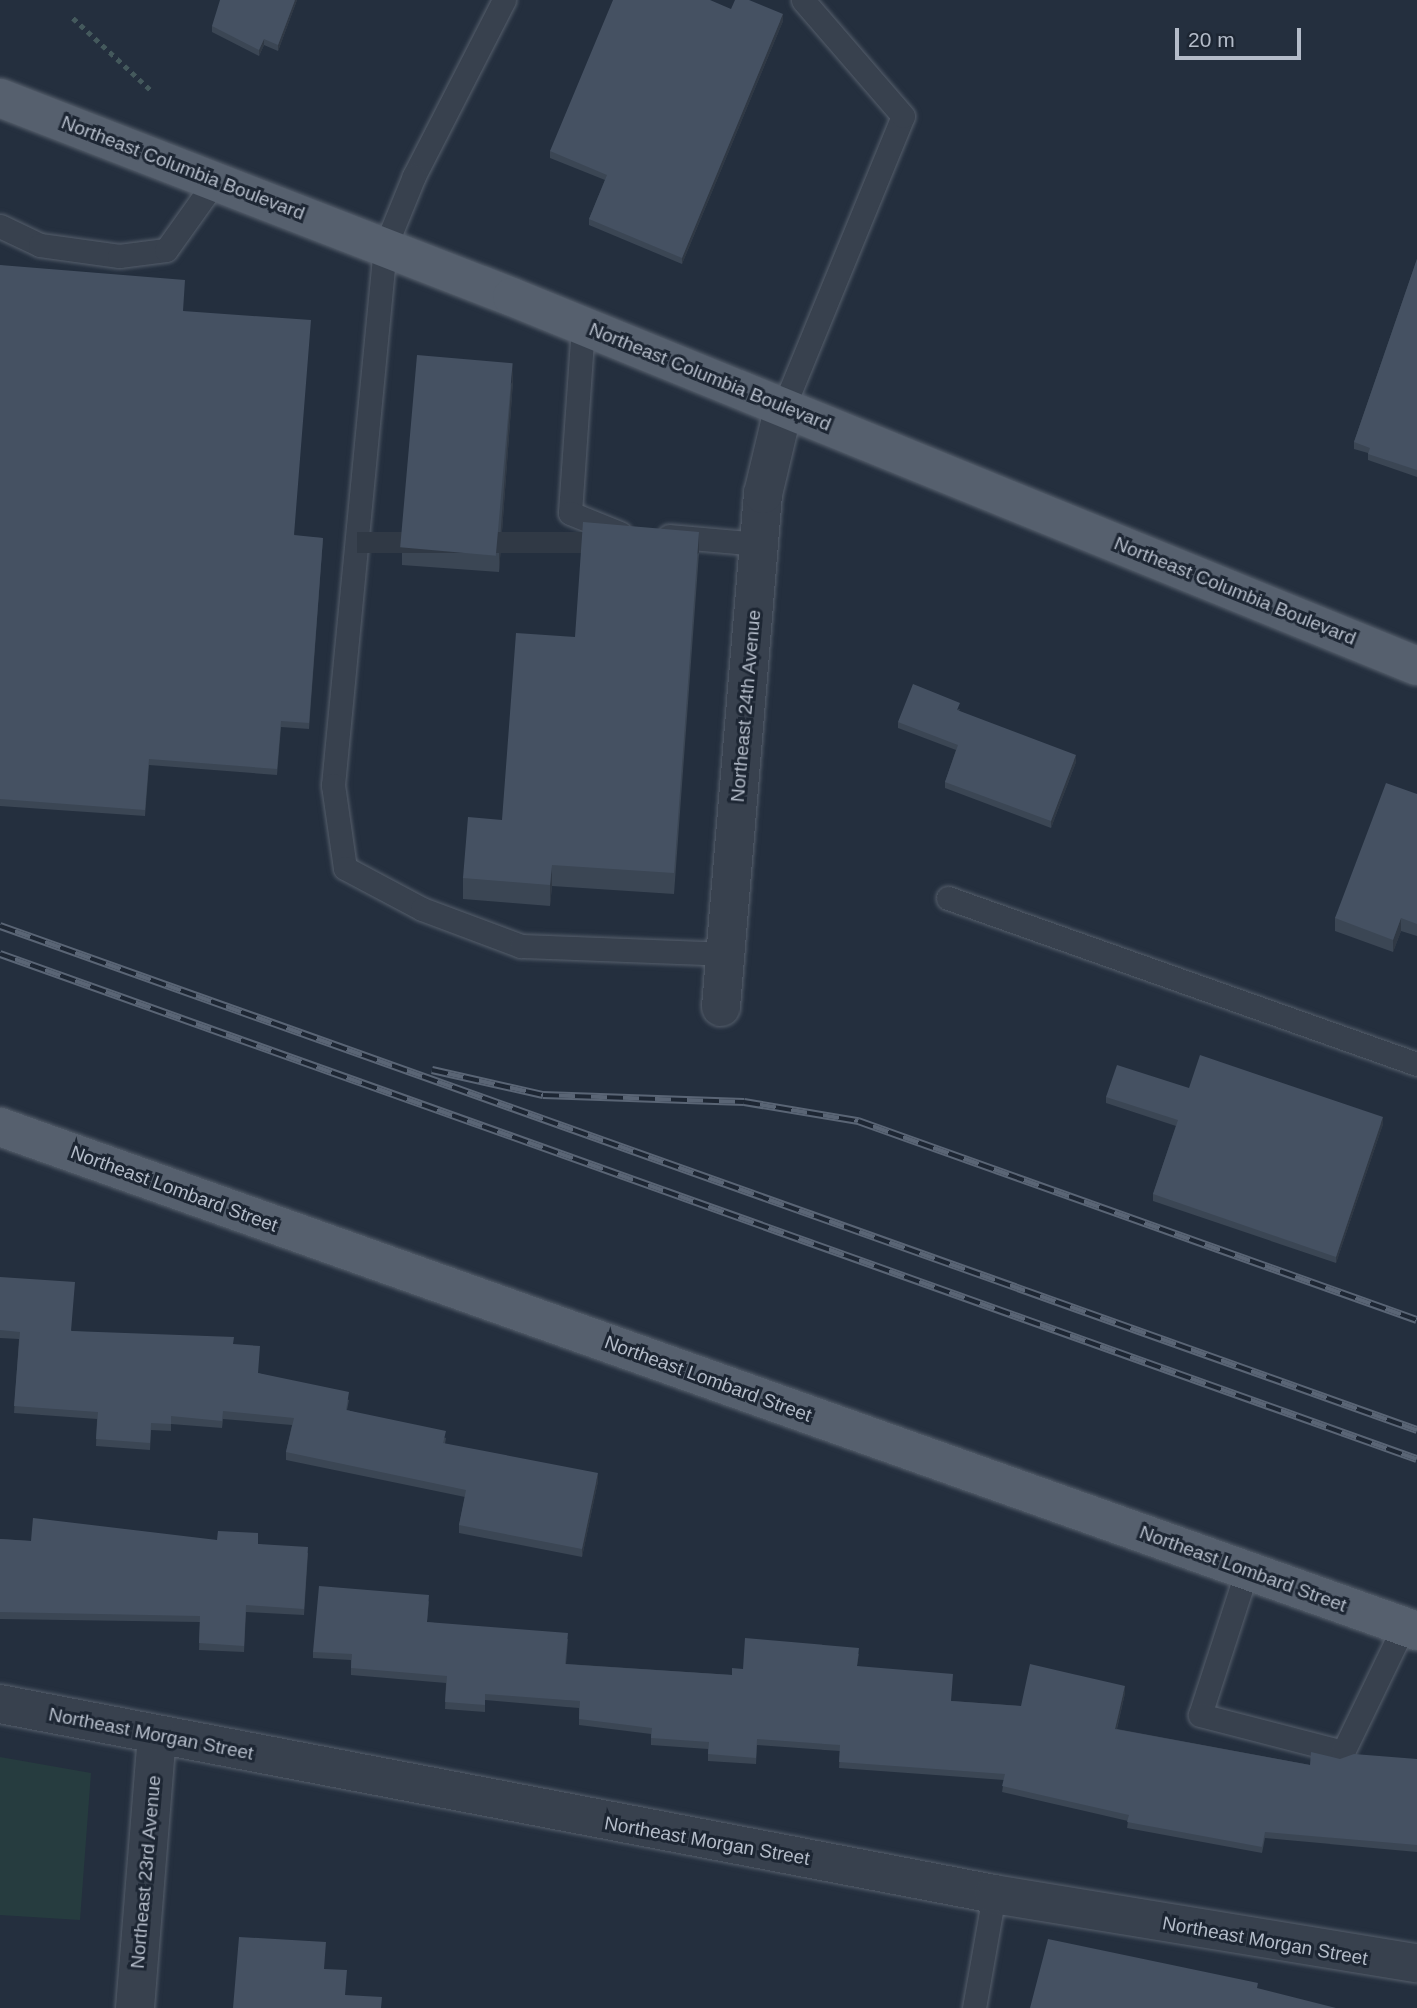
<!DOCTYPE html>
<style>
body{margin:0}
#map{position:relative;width:1417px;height:2008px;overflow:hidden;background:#242f3e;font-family:Helvetica,sans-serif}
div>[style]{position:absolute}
.green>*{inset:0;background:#263c3f}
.path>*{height:4.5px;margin-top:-2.25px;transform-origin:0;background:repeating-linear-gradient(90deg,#44595c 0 5px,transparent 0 10px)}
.roads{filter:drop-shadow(0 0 2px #565f6c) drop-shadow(0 0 2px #565f6c)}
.service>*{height:23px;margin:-11.5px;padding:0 11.5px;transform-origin:11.5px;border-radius:11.5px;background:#38414e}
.minor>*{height:38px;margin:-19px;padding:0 19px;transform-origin:19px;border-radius:19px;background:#38414e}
.primary>*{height:38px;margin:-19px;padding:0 19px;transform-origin:19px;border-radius:19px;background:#56606e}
.rail>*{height:8px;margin-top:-4px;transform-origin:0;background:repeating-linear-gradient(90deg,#1d2633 0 16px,#5a6575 0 32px);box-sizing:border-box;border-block:2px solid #5a6575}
.wall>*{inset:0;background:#3b4654}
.shaded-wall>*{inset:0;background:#303945;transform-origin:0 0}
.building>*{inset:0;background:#455162;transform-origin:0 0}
span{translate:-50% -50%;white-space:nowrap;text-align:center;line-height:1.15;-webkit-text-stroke:6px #1d2633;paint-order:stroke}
.street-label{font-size:19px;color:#b4bcc9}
.scale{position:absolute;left:1175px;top:28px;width:126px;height:32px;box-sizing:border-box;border:4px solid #b4bcc9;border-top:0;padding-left:9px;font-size:21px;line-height:24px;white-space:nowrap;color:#b4bcc9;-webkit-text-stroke:5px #1d2633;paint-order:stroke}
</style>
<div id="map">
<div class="green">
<i style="clip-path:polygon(0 1757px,91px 1773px,80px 1920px,0 1915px)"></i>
</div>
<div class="path">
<i style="left:73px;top:18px;width:109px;rotate:42.8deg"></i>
</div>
<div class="roads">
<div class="service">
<i style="left:504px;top:0;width:198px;rotate:117.1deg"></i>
<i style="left:414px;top:176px;width:77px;rotate:112.2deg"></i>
<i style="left:385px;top:247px;width:541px;rotate:95.52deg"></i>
<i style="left:333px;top:785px;width:84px;rotate:81.8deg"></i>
<i style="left:345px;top:868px;width:87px;rotate:28deg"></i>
<i style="left:422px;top:909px;width:106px;rotate:20.5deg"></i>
<i style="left:521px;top:946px;width:204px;rotate:2.2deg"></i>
<i style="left:0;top:226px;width:44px;rotate:25.4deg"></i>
<i style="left:40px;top:245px;width:80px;rotate:7.9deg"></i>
<i style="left:119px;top:256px;width:47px;rotate:-7.3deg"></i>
<i style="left:166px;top:250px;width:86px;rotate:-54.5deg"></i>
<i style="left:583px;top:326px;width:187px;rotate:94deg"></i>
<i style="left:570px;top:513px;width:54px;rotate:21.8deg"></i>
<i style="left:784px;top:406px;width:313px;rotate:-67.7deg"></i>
<i style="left:903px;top:116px;width:153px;rotate:-130.8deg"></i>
<i style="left:669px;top:536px;width:90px;rotate:5.1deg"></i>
<i style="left:948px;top:898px;width:498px;rotate:19.5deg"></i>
<i style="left:1247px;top:1570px;width:152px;rotate:108deg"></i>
<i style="left:1200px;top:1715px;width:148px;rotate:14.5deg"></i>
<i style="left:1343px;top:1752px;width:140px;rotate:-64.2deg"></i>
<i style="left:974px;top:2008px;width:116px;rotate:-80deg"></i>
</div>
<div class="minor">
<i style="left:721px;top:1007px;width:515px;rotate:-85.32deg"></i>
<i style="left:763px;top:494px;width:90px;rotate:-76.6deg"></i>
<i style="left:0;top:1704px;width:1012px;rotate:10.82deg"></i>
<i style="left:994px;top:1894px;width:429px;rotate:9.3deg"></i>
<i style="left:135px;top:2008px;width:274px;rotate:-85.4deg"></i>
</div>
<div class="primary">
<i style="left:0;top:98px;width:549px;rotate:21.24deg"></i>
<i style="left:512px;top:297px;width:977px;rotate:22.18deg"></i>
<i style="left:0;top:1127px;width:1504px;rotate:19.58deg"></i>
</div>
</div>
<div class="rail">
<i style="left:0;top:926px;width:1504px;rotate:19.58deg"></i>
<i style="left:0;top:954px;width:1504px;rotate:19.62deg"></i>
<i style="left:432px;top:1070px;width:114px;rotate:12.7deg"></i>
<i style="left:543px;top:1095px;width:201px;rotate:2deg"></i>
<i style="left:744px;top:1102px;width:116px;rotate:9.5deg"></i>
<i style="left:858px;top:1121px;width:593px;rotate:19.6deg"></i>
</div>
<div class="wall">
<i style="clip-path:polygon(297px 0,278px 51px,264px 45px,259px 56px,212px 32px,212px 26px)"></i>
<i style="clip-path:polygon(731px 9px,783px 21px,682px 264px,589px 225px,589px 219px,605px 180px,550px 158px,550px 151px)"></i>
<i style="clip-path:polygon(1417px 259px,1417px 477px,1368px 460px,1368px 453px,1354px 449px,1354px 442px)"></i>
<i style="clip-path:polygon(0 265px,184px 311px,295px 536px,323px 538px,309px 729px,281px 727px,277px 775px,149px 765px,145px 816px,0 806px)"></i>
<i style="clip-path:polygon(513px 381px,499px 572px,402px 565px,402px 547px)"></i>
<i style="clip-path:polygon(699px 553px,674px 894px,552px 886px,550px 906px,463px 899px,463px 878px,502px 820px,575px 637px)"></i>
<i style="clip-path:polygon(960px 709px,959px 711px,1076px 762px,1051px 828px,945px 788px,945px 782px,956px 750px,898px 728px,898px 722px)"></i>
<i style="clip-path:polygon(1417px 794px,1417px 936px,1401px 931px,1393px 952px,1335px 931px,1335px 918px)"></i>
<i style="clip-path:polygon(1189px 1088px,1383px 1124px,1336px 1263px,1153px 1201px,1153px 1194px,1176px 1126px,1106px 1103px,1106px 1097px)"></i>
<i style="clip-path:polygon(0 1277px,72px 1331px,234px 1344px,258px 1373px,349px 1400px,347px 1410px,446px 1438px,445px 1444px,598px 1481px,582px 1557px,459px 1533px,459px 1525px,465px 1497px,286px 1460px,286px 1452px,292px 1425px,223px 1419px,222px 1428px,171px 1424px,171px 1431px,151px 1430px,150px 1450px,96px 1446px,97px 1419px,14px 1413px,19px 1339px,0 1338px)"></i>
<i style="clip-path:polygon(0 1539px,31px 1541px,217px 1540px,258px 1544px,308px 1553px,304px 1615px,246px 1612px,244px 1652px,199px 1650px,200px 1622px,0 1619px)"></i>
<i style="clip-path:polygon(429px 1601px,427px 1622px,568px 1639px,566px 1664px,732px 1675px,743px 1669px,859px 1654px,857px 1666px,952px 1701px,1021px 1706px,1125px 1693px,1117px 1729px,1310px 1765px,1340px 1759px,1417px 1759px,1417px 1852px,1265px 1838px,1262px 1853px,1127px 1828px,1128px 1821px,1002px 1792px,1004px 1780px,839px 1768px,840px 1751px,757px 1745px,756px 1764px,708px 1761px,708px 1749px,651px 1745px,651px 1734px,579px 1725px,579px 1708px,485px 1700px,485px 1712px,445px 1709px,446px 1683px,351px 1675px,351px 1660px,313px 1658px,313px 1652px)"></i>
</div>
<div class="shaded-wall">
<i style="clip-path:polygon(295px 0,297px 0,278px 51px,278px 45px)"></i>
<i style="clip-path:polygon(783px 14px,783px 21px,682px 264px,682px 258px)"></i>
<i style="clip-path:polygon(264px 39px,264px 45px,259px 56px,259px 50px)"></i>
<i style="clip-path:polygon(513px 363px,513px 381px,499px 572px,499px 554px)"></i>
<i style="left:699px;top:532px;width:21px;height:342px;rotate:90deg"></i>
<i style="clip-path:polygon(1076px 755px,1076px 762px,1051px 828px,1051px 821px)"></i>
<i style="clip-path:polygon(552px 865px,552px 886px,550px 906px,550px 885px)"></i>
<i style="clip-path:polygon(1401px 918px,1401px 931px,1393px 952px,1393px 940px)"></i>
<i style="clip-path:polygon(1383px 1117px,1383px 1124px,1336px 1263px,1336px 1257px)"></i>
<i style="clip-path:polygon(598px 1473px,598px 1481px,582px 1557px,582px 1549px)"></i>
<i style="clip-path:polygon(1125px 1686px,1125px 1693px,1115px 1736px,1115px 1729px)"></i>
</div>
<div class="building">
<i style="clip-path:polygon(220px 0,295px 0,278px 45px,264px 39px,259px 50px,212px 26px)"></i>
<i style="clip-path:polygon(613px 0,710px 0,731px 9px,735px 0,749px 0,783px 14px,682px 258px,589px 219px,607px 175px,550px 151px)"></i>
<i style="clip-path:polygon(1417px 259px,1417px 470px,1368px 454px,1370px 448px,1354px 442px)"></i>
<i style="clip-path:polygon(0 265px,185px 280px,183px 311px,311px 320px,294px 535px,323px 538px,309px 723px,281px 721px,277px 769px,149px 759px,145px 810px,0 799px)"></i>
<i style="left:417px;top:355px;width:96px;height:193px;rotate:5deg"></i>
<i style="clip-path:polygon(583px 522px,699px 532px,674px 873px,552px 865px,550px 885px,463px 878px,468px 817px,502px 820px,516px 633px,575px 637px)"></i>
<i style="clip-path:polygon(913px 684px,960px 703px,957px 710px,1076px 755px,1051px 821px,945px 782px,958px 745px,898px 722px)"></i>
<i style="clip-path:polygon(1386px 783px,1417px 794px,1417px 924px,1401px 918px,1393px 940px,1335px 918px)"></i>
<i style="clip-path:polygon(1200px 1055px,1383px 1117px,1336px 1257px,1153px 1194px,1178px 1120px,1106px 1097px,1117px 1065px,1189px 1088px)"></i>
<i style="clip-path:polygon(0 1277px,75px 1282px,71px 1331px,234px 1337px,233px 1344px,260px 1346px,258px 1373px,349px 1392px,346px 1410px,446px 1431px,443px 1443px,598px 1473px,582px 1549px,459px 1525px,466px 1490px,286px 1452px,294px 1418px,223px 1411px,222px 1421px,171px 1416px,171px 1424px,151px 1423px,150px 1443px,96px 1439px,98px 1412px,14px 1406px,20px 1332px,0 1330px)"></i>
<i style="clip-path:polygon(33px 1518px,217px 1540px,218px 1531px,258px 1533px,258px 1544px,308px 1547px,304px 1609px,246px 1605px,244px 1646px,199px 1643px,200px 1616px,0 1612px,0 1539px,31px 1541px)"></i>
<i style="clip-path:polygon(319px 1586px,429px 1595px,427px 1622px,568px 1633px,565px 1664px,732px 1675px,732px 1668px,743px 1669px,745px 1638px,859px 1648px,857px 1666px,953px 1674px,951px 1701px,1021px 1706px,1030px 1664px,1125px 1686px,1115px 1729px,1310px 1765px,1311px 1752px,1340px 1759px,1354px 1754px,1417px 1759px,1417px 1845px,1265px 1832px,1262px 1847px,1127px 1822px,1129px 1815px,1002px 1786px,1005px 1774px,839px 1762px,840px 1745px,757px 1739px,756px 1758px,708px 1754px,709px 1742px,651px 1738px,652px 1728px,579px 1719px,580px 1701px,485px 1694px,485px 1705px,445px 1702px,447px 1676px,351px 1668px,352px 1654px,313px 1652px)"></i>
<i style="clip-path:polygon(239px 1937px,326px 1942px,324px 1969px,347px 1970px,345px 1995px,382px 1997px,381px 2008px,233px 2008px)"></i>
<i style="clip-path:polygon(1048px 1939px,1258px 1983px,1257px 1988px,1336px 2008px,1030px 2008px)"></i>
</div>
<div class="street-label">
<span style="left:183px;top:168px;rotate:21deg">Northeast Columbia Boulevard</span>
<span style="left:710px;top:377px;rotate:22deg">Northeast Columbia Boulevard</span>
<span style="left:1235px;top:591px;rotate:22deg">Northeast Columbia Boulevard</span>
<span style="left:746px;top:706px;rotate:-85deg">Northeast 24th Avenue</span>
<span style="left:174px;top:1189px;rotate:20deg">Northeast Lombard Street</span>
<span style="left:708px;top:1379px;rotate:20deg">Northeast Lombard Street</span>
<span style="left:1243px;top:1569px;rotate:20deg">Northeast Lombard Street</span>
<span style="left:151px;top:1734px;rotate:11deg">Northeast Morgan Street</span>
<span style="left:707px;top:1841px;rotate:10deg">Northeast Morgan Street</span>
<span style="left:146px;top:1872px;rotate:-85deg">Northeast 23rd Avenue</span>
<span style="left:1265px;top:1941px;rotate:10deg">Northeast Morgan Street</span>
</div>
<div class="scale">20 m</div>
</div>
